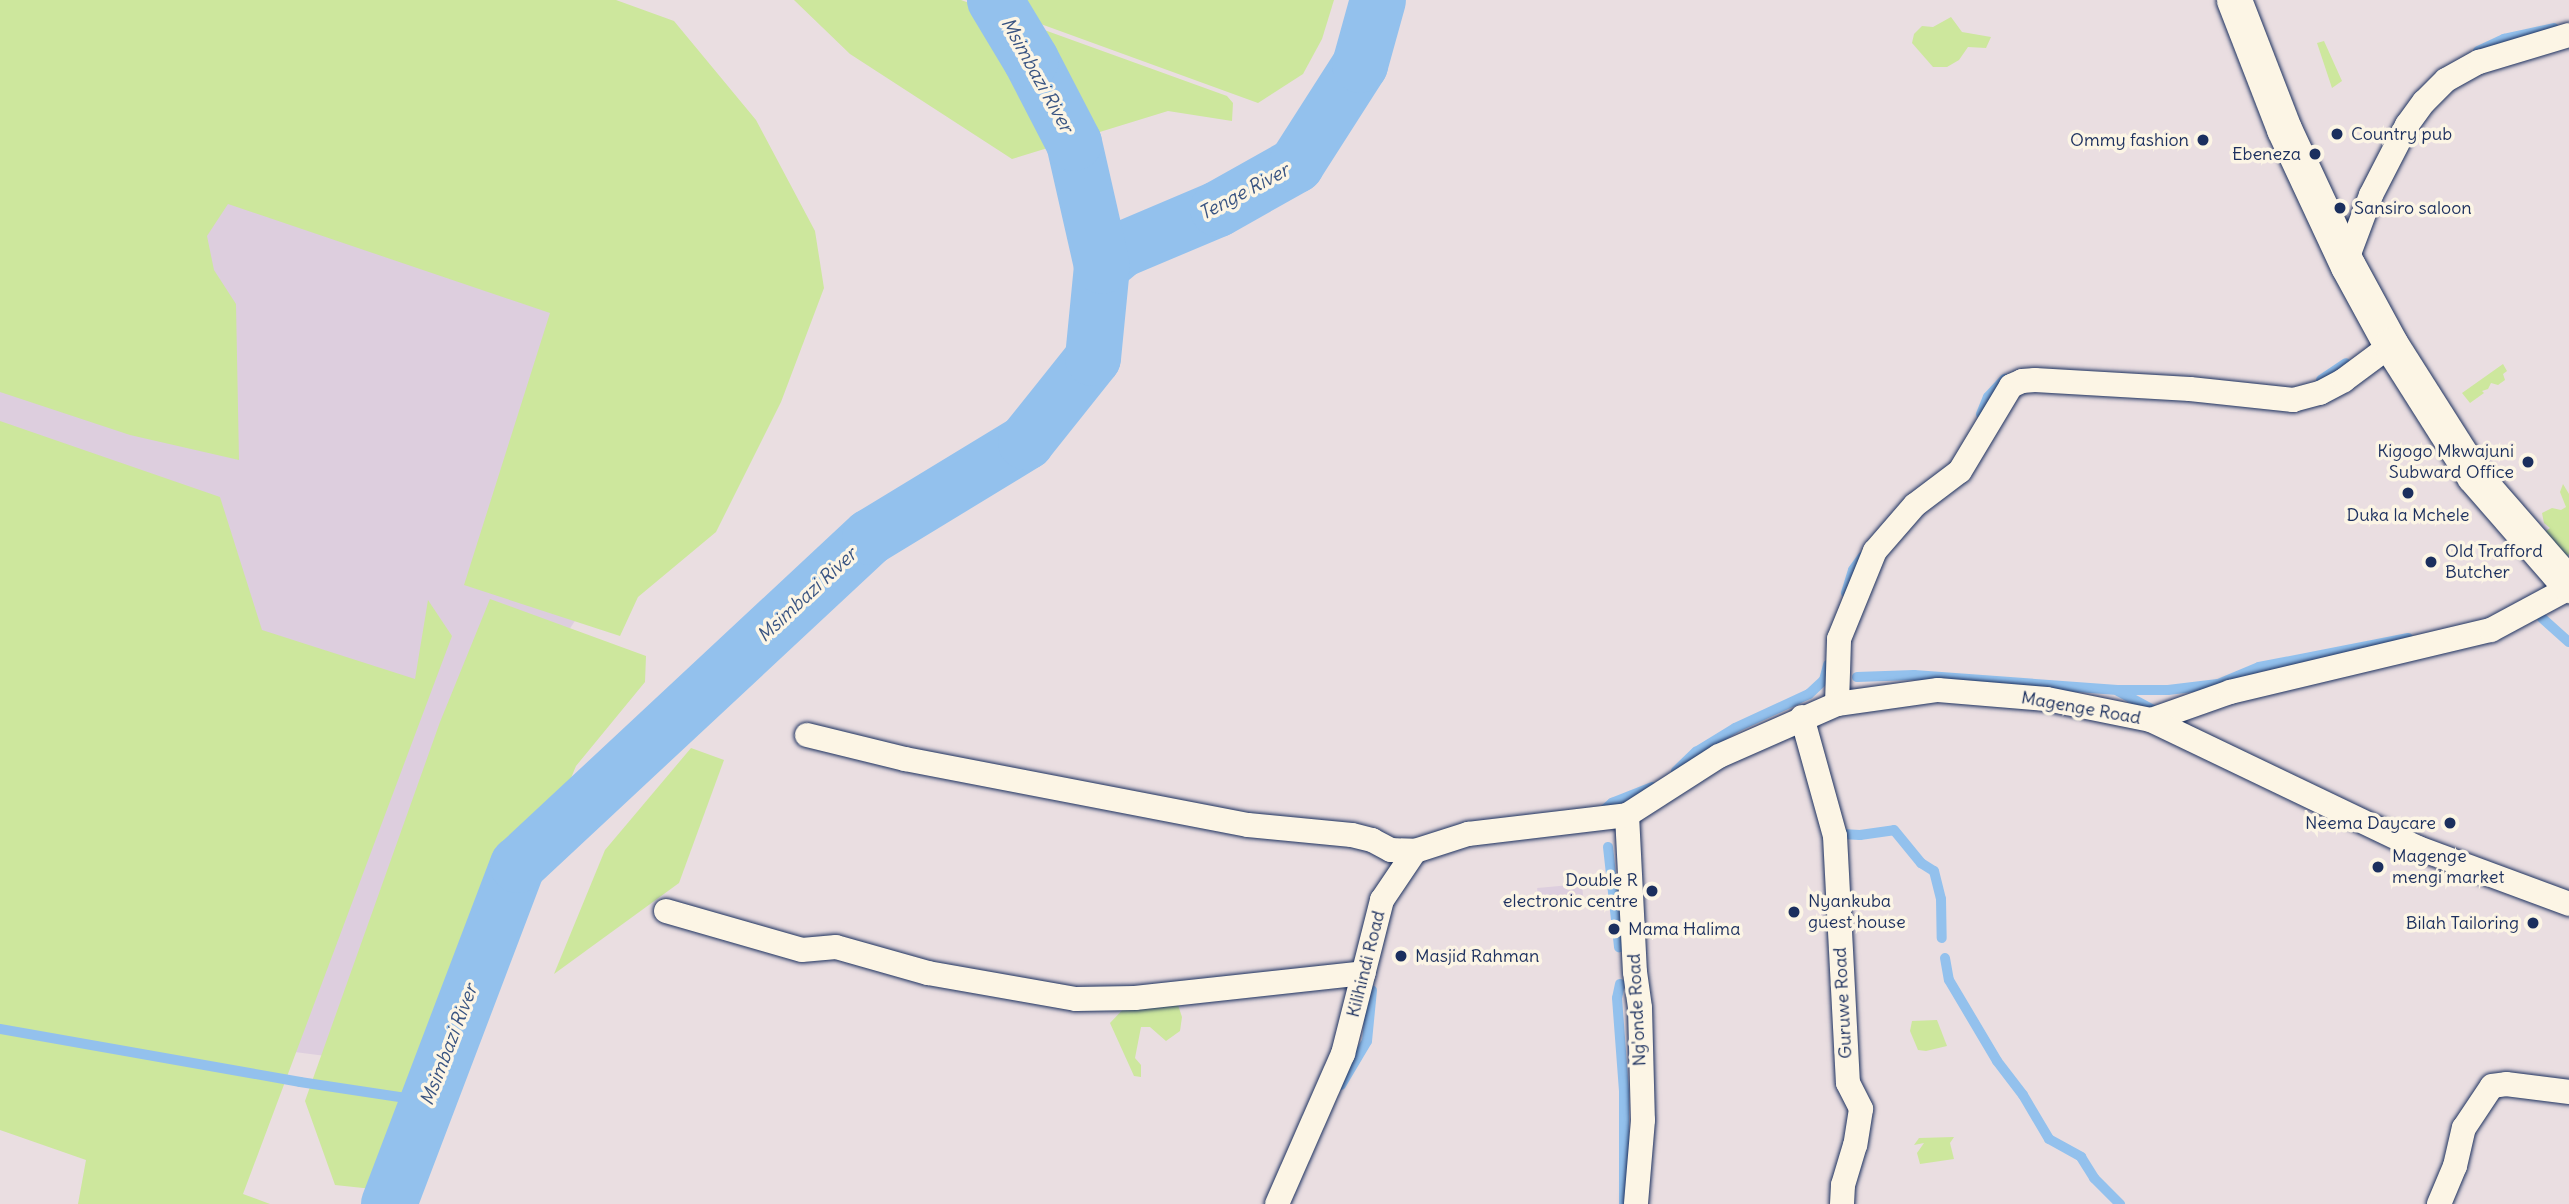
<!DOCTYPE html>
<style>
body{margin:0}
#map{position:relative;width:2569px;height:1204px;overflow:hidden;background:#eadee1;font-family:Delius,sans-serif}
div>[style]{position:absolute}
.built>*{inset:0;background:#ddcede;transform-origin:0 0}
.green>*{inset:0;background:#cde79d}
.stream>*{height:10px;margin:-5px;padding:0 5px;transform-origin:5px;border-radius:5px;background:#93c1ed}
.river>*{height:56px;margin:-28px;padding:0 28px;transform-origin:28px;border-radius:28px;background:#93c1ed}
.roads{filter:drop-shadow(0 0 2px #1b2f5e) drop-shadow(0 0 2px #1b2f5e)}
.street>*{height:24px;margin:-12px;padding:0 12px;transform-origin:12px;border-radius:12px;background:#fcf5e5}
.secondary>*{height:35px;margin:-17.5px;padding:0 17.5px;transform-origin:17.5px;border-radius:17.5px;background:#fcf5e5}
.dots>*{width:19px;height:19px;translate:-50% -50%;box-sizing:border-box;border:4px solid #fcf5e5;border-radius:50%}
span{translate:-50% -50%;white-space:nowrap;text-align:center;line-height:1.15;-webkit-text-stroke:7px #fcf5e5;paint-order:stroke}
.poi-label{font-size:18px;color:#1b2f5e}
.left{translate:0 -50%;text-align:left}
.right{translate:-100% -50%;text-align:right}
.street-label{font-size:18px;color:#1b2f5e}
.water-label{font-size:19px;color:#395482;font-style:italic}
</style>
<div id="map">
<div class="built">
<i style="clip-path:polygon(0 0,331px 0,670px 478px,547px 663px,349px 1059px,0 1014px)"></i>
<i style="left:1582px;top:884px;width:22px;height:45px;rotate:85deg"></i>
</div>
<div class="green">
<i style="clip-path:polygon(0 0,616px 0,674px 21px,756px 120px,815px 231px,824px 288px,781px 402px,716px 532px,638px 597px,620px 636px,464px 585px,550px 313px,228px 204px,207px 236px,214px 270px,236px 304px,239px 460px,130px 435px,0 392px)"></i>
<i style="clip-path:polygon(794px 0,961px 0,1227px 96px,1233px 103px,1232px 121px,1168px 111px,1012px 159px,850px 54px)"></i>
<i style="clip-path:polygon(975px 0,1334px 0,1322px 39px,1303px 74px,1258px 103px)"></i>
<i style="clip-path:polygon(1951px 17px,1962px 32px,1991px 37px,1986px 48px,1968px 47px,1959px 60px,1947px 67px,1933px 67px,1912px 43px,1914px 34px,1922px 26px,1933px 27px)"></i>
<i style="clip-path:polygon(2324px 41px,2342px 81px,2332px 88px,2317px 43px)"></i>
<i style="clip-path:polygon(2503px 364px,2507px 371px,2503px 374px,2505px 380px,2498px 385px,2491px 383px,2488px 389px,2482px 391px,2484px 393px,2470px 403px,2462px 393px)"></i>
<i style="clip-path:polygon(0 421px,220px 497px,262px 630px,415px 679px,428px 600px,452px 636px,243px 1194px,270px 1204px,78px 1204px,86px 1160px,0 1130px)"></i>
<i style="clip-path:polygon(2563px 484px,2569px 494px,2569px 554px,2565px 559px,2542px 534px,2550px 528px,2544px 523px,2542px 513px,2552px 508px,2561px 510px,2566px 507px,2560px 492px)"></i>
<i style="clip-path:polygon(490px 599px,646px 656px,645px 682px,576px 766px,509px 927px,441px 1048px,382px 1190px,335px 1185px,305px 1101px,440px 722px)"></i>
<i style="clip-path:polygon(691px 748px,724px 760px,679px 883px,554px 974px,605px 850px)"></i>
<i style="clip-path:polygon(1127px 1005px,1178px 1005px,1182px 1017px,1180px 1031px,1166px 1041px,1150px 1027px,1141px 1027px,1135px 1058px,1141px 1065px,1141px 1077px,1134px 1076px,1110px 1023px)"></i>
<i style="clip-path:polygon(1937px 1020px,1947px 1046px,1926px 1051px,1918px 1050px,1910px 1031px,1912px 1021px)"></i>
<i style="clip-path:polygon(1954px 1137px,1950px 1143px,1954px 1159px,1920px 1164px,1917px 1153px,1924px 1143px,1914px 1145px,1919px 1138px)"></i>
</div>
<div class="stream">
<i style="left:2478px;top:51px;width:29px;rotate:-25deg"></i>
<i style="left:2504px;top:39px;width:51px;rotate:-12.4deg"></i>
<i style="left:2321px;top:380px;width:30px;rotate:-34deg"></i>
<i style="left:1981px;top:414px;width:18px;rotate:-68deg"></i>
<i style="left:1988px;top:397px;width:25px;rotate:-47deg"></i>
<i style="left:1846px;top:593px;width:24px;rotate:-73deg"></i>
<i style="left:1853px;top:570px;width:17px;rotate:-54deg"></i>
<i style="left:2542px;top:618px;width:36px;rotate:42deg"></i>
<i style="left:1857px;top:677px;width:57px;rotate:-2deg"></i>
<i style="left:1914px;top:675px;width:204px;rotate:4.2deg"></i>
<i style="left:2117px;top:690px;width:51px"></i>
<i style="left:2168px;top:690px;width:50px;rotate:-6.8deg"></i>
<i style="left:2218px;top:684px;width:44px;rotate:-22.5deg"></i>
<i style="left:2259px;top:667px;width:152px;rotate:-11deg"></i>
<i style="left:2118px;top:691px;width:44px;rotate:28.3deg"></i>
<i style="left:1676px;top:771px;width:28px;rotate:-44deg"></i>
<i style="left:1696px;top:752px;width:46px;rotate:-31.6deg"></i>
<i style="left:1735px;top:728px;width:81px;rotate:-24.7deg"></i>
<i style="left:1809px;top:694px;width:21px;rotate:-43deg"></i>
<i style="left:1824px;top:680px;width:16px;rotate:-75deg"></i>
<i style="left:1604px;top:810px;width:11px;rotate:-41deg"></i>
<i style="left:1612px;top:803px;width:43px;rotate:-21.8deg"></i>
<i style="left:1838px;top:828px;width:7px;rotate:56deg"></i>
<i style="left:1842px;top:834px;width:18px;rotate:3deg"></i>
<i style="left:1860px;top:835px;width:34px;rotate:-8deg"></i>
<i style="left:1894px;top:830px;width:43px;rotate:50.7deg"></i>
<i style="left:1921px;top:863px;width:15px;rotate:32deg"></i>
<i style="left:1934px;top:871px;width:29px;rotate:76deg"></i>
<i style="left:1941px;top:899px;width:39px;rotate:89deg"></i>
<i style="left:1608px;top:847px;width:101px;rotate:83.7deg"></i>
<i style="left:1945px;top:958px;width:22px;rotate:80deg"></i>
<i style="left:1949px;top:980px;width:94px;rotate:59.3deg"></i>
<i style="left:1997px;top:1061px;width:43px;rotate:52.6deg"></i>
<i style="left:2023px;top:1095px;width:51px;rotate:59.4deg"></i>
<i style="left:2049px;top:1139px;width:37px;rotate:29deg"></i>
<i style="left:2081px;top:1157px;width:25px;rotate:58deg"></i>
<i style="left:2094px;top:1178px;width:37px;rotate:45deg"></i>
<i style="left:1620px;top:984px;width:14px;rotate:102deg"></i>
<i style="left:1617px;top:998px;width:94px;rotate:85.7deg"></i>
<i style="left:1624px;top:1092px;width:112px;rotate:90deg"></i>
<i style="left:0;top:1029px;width:305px;rotate:10deg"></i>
<i style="left:300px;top:1082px;width:134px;rotate:8.6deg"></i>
<i style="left:432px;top:1102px;width:4px;rotate:-117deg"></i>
<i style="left:1341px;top:1085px;width:51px;rotate:-59.4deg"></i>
<i style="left:1367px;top:1041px;width:51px;rotate:-84.4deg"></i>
</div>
<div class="river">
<i style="left:1102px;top:266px;width:25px;rotate:-40deg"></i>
<i style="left:1121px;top:250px;width:105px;rotate:-22.9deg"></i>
<i style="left:1218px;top:209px;width:90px;rotate:-29.4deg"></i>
<i style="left:1296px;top:165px;width:119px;rotate:-57.4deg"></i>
<i style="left:1360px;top:65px;width:67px;rotate:-74.5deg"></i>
<i style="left:389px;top:1204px;width:363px;rotate:-69.2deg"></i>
<i style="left:518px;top:865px;width:481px;rotate:-43deg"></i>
<i style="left:870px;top:537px;width:183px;rotate:-31.3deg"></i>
<i style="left:1026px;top:442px;width:107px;rotate:-51.4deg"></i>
<i style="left:1093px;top:358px;width:92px;rotate:-84.4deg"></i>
<i style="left:1102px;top:266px;width:126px;rotate:-102.8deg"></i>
<i style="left:1074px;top:143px;width:93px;rotate:-117.4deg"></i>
<i style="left:1031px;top:60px;width:70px;rotate:-121deg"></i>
</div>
<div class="roads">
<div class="street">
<i style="left:2348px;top:266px;width:15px;rotate:-82deg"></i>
<i style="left:2350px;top:251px;width:60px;rotate:-69.4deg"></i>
<i style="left:2371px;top:195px;width:79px;rotate:-62.8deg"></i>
<i style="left:2407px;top:125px;width:29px;rotate:-54deg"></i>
<i style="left:2424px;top:102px;width:31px;rotate:-45deg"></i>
<i style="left:2446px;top:80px;width:38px;rotate:-29deg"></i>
<i style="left:2479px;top:62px;width:94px;rotate:-16.7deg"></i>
<i style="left:1837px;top:704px;width:65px;rotate:-88.2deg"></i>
<i style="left:1839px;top:639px;width:95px;rotate:-67.8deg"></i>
<i style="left:1875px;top:551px;width:61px;rotate:-49deg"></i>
<i style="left:1915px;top:505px;width:56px;rotate:-37.1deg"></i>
<i style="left:1960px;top:471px;width:99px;rotate:-59deg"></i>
<i style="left:2011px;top:386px;width:12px;rotate:-24deg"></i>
<i style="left:2022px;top:381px;width:13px;rotate:-4deg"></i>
<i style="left:2035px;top:380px;width:155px;rotate:3.3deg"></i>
<i style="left:2190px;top:389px;width:104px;rotate:6.1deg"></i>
<i style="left:2293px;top:400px;width:28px;rotate:-15deg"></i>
<i style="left:2320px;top:393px;width:27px;rotate:-28deg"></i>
<i style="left:2344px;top:380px;width:59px;rotate:-36.7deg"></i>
<i style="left:1802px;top:717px;width:123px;rotate:74.5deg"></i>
<i style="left:1835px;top:836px;width:247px;rotate:87deg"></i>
<i style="left:1848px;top:1083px;width:29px;rotate:63deg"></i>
<i style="left:1861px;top:1109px;width:36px;rotate:99deg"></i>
<i style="left:1855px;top:1145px;width:42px;rotate:106.7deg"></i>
<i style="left:1843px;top:1185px;width:19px;rotate:93deg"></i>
<i style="left:2151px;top:720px;width:84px;rotate:-19.5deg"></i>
<i style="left:2230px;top:692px;width:268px;rotate:-13.4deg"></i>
<i style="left:2491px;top:630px;width:89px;rotate:-28.3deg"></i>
<i style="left:807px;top:735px;width:101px;rotate:13.8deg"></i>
<i style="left:905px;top:759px;width:349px;rotate:10.9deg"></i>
<i style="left:1248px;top:825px;width:104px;rotate:5.5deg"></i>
<i style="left:1352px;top:835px;width:21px;rotate:14deg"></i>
<i style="left:1372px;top:840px;width:21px;rotate:28deg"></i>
<i style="left:1391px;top:850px;width:24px;rotate:2deg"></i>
<i style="left:1627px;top:815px;width:109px;rotate:-32.7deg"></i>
<i style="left:1719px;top:756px;width:129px;rotate:-23.8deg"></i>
<i style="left:1837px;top:704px;width:102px;rotate:-7.9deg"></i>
<i style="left:1938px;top:690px;width:109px;rotate:4.7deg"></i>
<i style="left:2047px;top:699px;width:106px;rotate:11.4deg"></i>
<i style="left:2151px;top:720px;width:296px;rotate:25.6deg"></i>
<i style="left:2418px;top:848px;width:161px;rotate:20.3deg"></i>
<i style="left:1627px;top:815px;width:157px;rotate:87.1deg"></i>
<i style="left:1635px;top:972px;width:36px;rotate:82deg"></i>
<i style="left:1640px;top:1008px;width:112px;rotate:88.5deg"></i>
<i style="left:1643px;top:1120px;width:84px;rotate:94.8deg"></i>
<i style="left:666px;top:911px;width:141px;rotate:16deg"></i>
<i style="left:802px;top:950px;width:34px;rotate:-5deg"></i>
<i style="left:836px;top:947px;width:96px;rotate:15.8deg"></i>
<i style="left:928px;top:973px;width:150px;rotate:10deg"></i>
<i style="left:1076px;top:999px;width:59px;rotate:-1deg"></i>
<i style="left:1135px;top:998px;width:230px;rotate:-6.2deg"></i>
<i style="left:1277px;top:1204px;width:164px;rotate:-66.3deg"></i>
<i style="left:1343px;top:1054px;width:159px;rotate:-75.8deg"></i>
<i style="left:1382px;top:900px;width:59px;rotate:-56deg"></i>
<i style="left:1415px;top:851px;width:56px;rotate:-17.8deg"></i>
<i style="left:1468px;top:834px;width:160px;rotate:-6.8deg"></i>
<i style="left:2439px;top:1204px;width:41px;rotate:-67.2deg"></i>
<i style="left:2455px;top:1166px;width:39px;rotate:-77deg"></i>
<i style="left:2464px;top:1128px;width:50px;rotate:-56.3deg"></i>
<i style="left:2492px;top:1086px;width:14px;rotate:-8deg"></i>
<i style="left:2506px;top:1084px;width:64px;rotate:7.2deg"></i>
</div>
<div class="secondary">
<i style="left:2234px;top:0;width:138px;rotate:68.8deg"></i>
<i style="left:2284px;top:129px;width:151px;rotate:65deg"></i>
<i style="left:2348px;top:266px;width:90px;rotate:61.4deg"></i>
<i style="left:2391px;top:345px;width:155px;rotate:57.6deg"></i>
<i style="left:2474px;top:476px;width:145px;rotate:48.9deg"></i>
</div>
</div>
<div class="dots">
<i style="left:2337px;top:134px;background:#1b2f5e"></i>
<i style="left:2203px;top:140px;background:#1b2f5e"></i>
<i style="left:2315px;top:154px;background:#1b2f5e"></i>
<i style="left:2340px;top:208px;background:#1b2f5e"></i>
<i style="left:2528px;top:462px;background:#1b2f5e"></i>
<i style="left:2408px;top:493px;background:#1b2f5e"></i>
<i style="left:2431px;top:562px;background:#1b2f5e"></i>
<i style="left:2450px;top:823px;background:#1b2f5e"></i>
<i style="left:2378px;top:867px;background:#1b2f5e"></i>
<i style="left:1652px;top:891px;background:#1b2f5e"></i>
<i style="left:1794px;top:912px;background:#1b2f5e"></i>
<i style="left:2533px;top:923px;background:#1b2f5e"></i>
<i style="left:1614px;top:929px;background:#1b2f5e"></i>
<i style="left:1401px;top:956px;background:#1b2f5e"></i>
</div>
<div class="poi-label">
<span class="left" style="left:2351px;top:134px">Country pub</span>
<span class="right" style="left:2189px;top:140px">Ommy fashion</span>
<span class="right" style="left:2301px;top:154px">Ebeneza</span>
<span class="left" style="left:2354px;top:208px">Sansiro saloon</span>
<span class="right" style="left:2514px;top:462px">Kigogo Mkwajuni<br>Subward Office</span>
<span style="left:2408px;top:515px">Duka la Mchele</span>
<span class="left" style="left:2445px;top:562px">Old Trafford<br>Butcher</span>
<span class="right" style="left:2436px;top:823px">Neema Daycare</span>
<span class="left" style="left:2392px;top:867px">Magenge<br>mengi market</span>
<span class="right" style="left:1638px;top:891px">Double R<br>electronic centre</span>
<span class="left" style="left:1808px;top:912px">Nyankuba<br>guest house</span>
<span class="right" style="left:2519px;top:923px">Bilah Tailoring</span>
<span class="left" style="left:1628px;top:929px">Mama Halima</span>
<span class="left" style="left:1415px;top:956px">Masjid Rahman</span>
</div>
<div class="street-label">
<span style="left:2081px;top:708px;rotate:10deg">Magenge Road</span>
<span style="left:1366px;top:964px;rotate:-76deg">Kilihindi Road</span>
<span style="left:1843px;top:1003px;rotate:-93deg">Guruwe Road</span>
<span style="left:1637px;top:1010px;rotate:-93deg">Ng'onde Road</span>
</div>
<div class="water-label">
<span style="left:1037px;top:75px;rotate:61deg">Msimbazi River</span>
<span style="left:1244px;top:192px;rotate:-28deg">Tenge River</span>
<span style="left:807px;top:595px;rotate:-43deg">Msimbazi River</span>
<span style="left:449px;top:1045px;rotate:-69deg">Msimbazi River</span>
</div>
</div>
